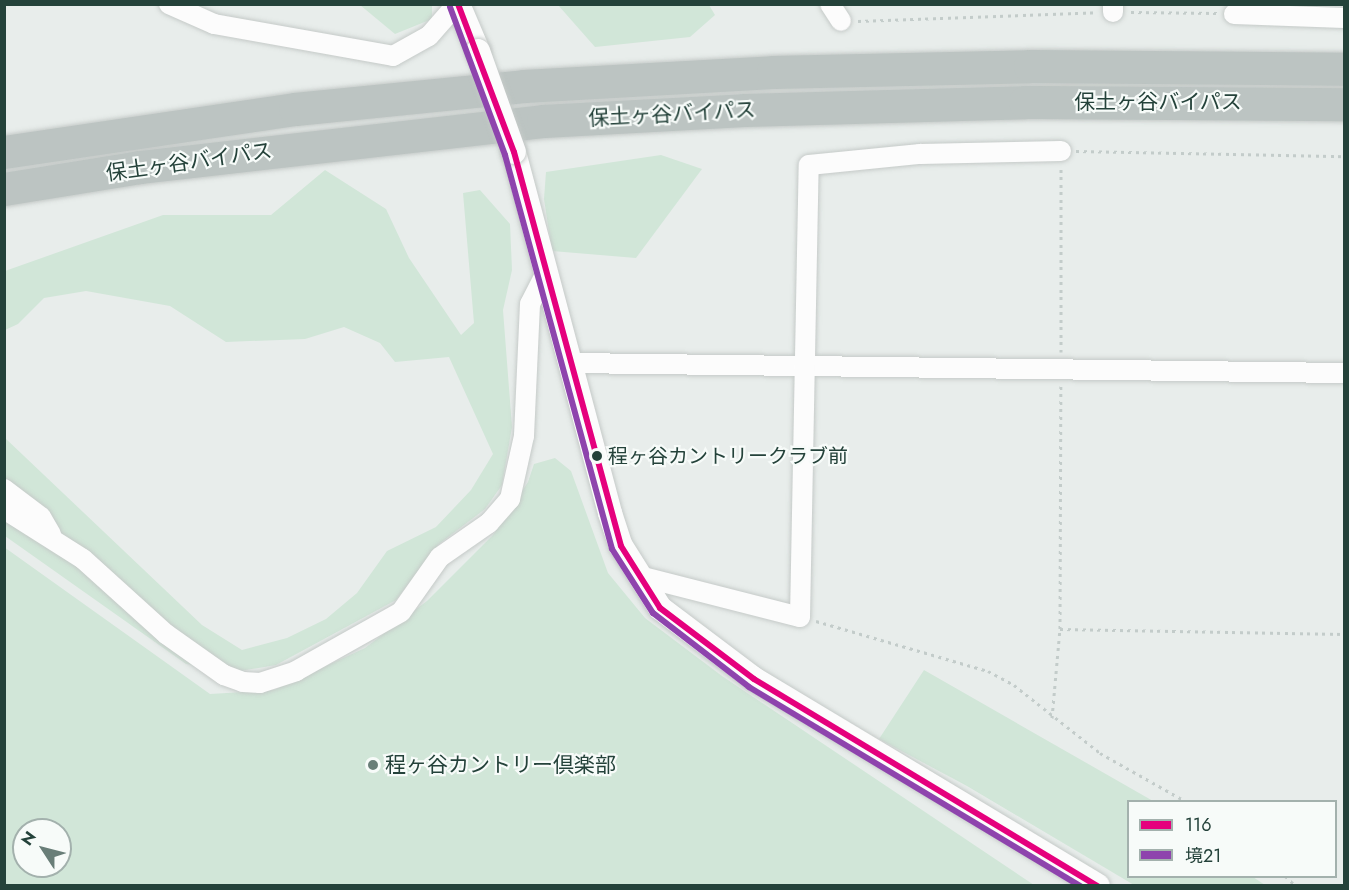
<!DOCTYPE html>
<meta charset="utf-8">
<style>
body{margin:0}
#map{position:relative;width:1349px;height:890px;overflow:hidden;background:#e8edeb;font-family:Jost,"Noto Sans JP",sans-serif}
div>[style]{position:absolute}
.green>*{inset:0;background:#d1e6d8}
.path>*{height:3px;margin-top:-1.5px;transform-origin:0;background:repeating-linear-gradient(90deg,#c3ccca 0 3px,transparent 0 7.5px)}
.roads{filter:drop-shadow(0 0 2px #c5cac8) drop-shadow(0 0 2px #c5cac8)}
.minor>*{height:20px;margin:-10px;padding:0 10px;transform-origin:10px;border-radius:10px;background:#fcfcfc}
.tertiary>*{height:24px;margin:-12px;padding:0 12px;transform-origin:12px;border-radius:12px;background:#fcfcfc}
.motorway>*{height:33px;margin:-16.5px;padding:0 16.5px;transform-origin:16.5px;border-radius:16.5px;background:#bcc4c2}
.bridges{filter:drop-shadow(0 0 2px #c5cac8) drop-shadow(0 0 2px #c5cac8)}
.tertiary-bridge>*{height:24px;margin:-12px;padding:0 12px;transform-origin:12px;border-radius:12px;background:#fcfcfc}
.bus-1>*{height:6px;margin:-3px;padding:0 3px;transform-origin:3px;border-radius:3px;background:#e5007d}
.bus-2>*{height:6px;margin:-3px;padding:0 3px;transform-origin:3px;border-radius:3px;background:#8e44ad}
.dots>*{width:16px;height:16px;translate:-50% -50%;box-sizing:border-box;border:3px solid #f7fbf9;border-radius:50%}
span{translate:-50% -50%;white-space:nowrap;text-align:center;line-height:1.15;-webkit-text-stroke:4.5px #f7fbf9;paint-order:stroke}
.bus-label{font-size:20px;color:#24423a}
.left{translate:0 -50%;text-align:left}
.street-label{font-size:21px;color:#24423a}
.poi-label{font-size:21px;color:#24423a}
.frame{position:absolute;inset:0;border:6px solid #24423a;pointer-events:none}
.legend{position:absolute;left:1127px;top:800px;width:210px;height:78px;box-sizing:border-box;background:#f7fbf9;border:2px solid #a3b1ad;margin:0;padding:8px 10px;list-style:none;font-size:18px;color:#24423a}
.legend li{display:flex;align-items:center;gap:12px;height:30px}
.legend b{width:30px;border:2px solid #a3b1ad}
.north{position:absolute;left:12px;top:818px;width:60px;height:60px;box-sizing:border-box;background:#f7fbf9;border:2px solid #a3b1ad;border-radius:50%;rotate:306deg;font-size:16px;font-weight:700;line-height:24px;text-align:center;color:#24423a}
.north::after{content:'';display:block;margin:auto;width:21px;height:27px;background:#697e78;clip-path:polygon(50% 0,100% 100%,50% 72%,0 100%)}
</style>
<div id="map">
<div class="green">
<i style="clip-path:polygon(360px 5px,432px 5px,432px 19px,395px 34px)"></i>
<i style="clip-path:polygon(558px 5px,709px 5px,715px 15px,690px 37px,595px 47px)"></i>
<i style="clip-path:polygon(661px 155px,702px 169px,636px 258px,552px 251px,544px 199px,546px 172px)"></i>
<i style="clip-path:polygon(325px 170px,386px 209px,409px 258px,461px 335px,474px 323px,463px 193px,480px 190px,510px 224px,512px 270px,503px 310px,512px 427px,502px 485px,485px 509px,439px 544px,396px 600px,276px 665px,240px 671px,186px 664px,5px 536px,4px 437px,202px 625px,242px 650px,287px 638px,326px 619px,357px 593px,387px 551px,436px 527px,471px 490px,493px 454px,449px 357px,395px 362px,380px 343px,344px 327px,305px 339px,226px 342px,170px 306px,86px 291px,44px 298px,18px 324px,5px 330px,5px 271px,163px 215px,271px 215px)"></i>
<i style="clip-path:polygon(evenodd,555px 458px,571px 471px,608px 573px,645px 618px,722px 676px,1034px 885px,5px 885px,4px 547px,210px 694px,274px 690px,365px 648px,427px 601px,493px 535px,528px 482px,534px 464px,555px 458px,24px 830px,60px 830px,60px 866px,24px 866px,24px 830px)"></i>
<i style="clip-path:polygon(924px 670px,1153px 801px,1128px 802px,1128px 876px,1253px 877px,1265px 885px,1134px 885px,967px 786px,879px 739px)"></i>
</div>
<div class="path">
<i style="left:1131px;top:12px;width:86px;rotate:0.7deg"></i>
<i style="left:858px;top:21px;width:240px;rotate:-2.1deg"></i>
<i style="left:1076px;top:151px;width:268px;rotate:1.1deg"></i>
<i style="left:1061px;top:352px;width:185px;rotate:-90deg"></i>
<i style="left:816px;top:621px;width:179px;rotate:16.2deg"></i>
<i style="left:988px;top:671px;width:30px;rotate:28deg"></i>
<i style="left:1014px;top:685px;width:110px;rotate:38.3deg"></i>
<i style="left:1100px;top:753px;width:100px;rotate:29.4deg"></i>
<i style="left:1060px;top:629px;width:284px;rotate:1deg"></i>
<i style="left:1052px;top:718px;width:89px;rotate:-84.9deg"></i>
<i style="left:1060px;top:629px;width:243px;rotate:-89.8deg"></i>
<i style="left:1285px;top:876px;width:15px;rotate:42deg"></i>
</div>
<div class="roads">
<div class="minor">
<i style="left:169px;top:4px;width:49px;rotate:24deg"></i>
<i style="left:214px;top:24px;width:182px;rotate:10.1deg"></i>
<i style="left:393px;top:56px;width:41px;rotate:-29.1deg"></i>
<i style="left:429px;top:36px;width:43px;rotate:-48.8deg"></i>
<i style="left:830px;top:4px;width:20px;rotate:57deg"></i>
<i style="left:1113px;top:4px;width:8px;rotate:90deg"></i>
<i style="left:1234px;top:14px;width:110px;rotate:2.1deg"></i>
<i style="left:570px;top:363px;width:774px;rotate:0.74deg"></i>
<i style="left:4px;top:489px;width:46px;rotate:37.1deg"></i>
<i style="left:41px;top:517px;width:20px;rotate:60deg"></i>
<i style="left:4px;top:509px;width:93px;rotate:32.3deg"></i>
<i style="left:83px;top:559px;width:112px;rotate:42.1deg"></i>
<i style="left:166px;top:634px;width:71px;rotate:35.3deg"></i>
<i style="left:224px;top:675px;width:20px;rotate:20deg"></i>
<i style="left:243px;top:682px;width:17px;rotate:3deg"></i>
<i style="left:260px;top:683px;width:38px;rotate:-18deg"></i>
<i style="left:296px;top:671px;width:120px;rotate:-29.3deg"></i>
<i style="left:401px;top:612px;width:67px;rotate:-54.7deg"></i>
<i style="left:440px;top:557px;width:60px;rotate:-34.8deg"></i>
<i style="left:489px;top:523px;width:32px;rotate:-49deg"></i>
<i style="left:510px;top:499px;width:65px;rotate:-77.5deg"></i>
<i style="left:524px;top:436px;width:132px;rotate:-87.4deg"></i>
<i style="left:530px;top:304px;width:36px;rotate:-63deg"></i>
<i style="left:639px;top:576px;width:166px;rotate:14.3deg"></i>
<i style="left:800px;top:617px;width:452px;rotate:-88.9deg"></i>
<i style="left:809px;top:165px;width:112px;rotate:-5.7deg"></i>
<i style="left:920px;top:154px;width:141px;rotate:-1.2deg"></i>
</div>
<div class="tertiary">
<i style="left:458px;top:4px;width:51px;rotate:66.9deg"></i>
<i style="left:514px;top:152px;width:374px;rotate:75.1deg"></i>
<i style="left:610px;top:513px;width:35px;rotate:72deg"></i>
<i style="left:621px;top:546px;width:73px;rotate:57.8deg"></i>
<i style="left:660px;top:608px;width:118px;rotate:37.1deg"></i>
<i style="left:754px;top:679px;width:401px;rotate:31deg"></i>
</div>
<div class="motorway">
<i style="left:4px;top:152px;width:294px;rotate:-8.4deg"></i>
<i style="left:295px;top:109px;width:230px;rotate:-5.7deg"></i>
<i style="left:524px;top:86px;width:249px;rotate:-3.2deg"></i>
<i style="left:773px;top:72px;width:257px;rotate:-1.3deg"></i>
<i style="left:1030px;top:66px;width:314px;rotate:0.5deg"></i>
<i style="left:4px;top:189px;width:138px;rotate:-9.2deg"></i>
<i style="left:140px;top:167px;width:406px;rotate:-6.5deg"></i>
<i style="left:543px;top:121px;width:201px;rotate:-3.1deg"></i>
<i style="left:744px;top:110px;width:281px;rotate:-1.6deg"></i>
<i style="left:1025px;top:102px;width:319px;rotate:0.4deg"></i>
</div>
</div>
<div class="bridges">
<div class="tertiary-bridge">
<i style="left:478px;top:51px;width:107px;rotate:70.4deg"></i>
</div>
</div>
<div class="bus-1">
<i style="left:458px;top:4px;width:158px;rotate:69.3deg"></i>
<i style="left:514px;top:152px;width:408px;rotate:74.8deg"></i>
<i style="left:621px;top:546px;width:73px;rotate:57.8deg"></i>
<i style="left:660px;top:608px;width:118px;rotate:37.1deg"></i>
<i style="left:754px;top:679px;width:401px;rotate:31.1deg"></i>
</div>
<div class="bus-2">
<i style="left:450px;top:7px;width:158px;rotate:69.6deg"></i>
<i style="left:505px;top:155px;width:408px;rotate:74.8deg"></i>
<i style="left:612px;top:549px;width:76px;rotate:57.4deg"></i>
<i style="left:653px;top:613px;width:121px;rotate:37.6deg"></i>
<i style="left:749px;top:687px;width:386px;rotate:31deg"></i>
</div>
<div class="dots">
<i style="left:597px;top:456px;background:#24423a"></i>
<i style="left:373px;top:765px;background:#697e78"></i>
</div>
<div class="bus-label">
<span class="left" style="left:608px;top:456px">程ヶ谷カントリークラブ前</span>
</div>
<div class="street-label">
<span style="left:1158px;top:102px">保土ヶ谷バイパス</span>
<span style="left:672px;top:114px;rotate:-3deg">保土ヶ谷バイパス</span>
<span style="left:189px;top:162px;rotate:-8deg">保土ヶ谷バイパス</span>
</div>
<div class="poi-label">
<span class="left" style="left:385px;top:765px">程ヶ谷カントリー倶楽部</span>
</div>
<div class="frame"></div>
<ul class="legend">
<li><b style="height:8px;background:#e5007d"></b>116</li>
<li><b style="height:8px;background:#8e44ad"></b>境21</li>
</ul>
<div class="north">N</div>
</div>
